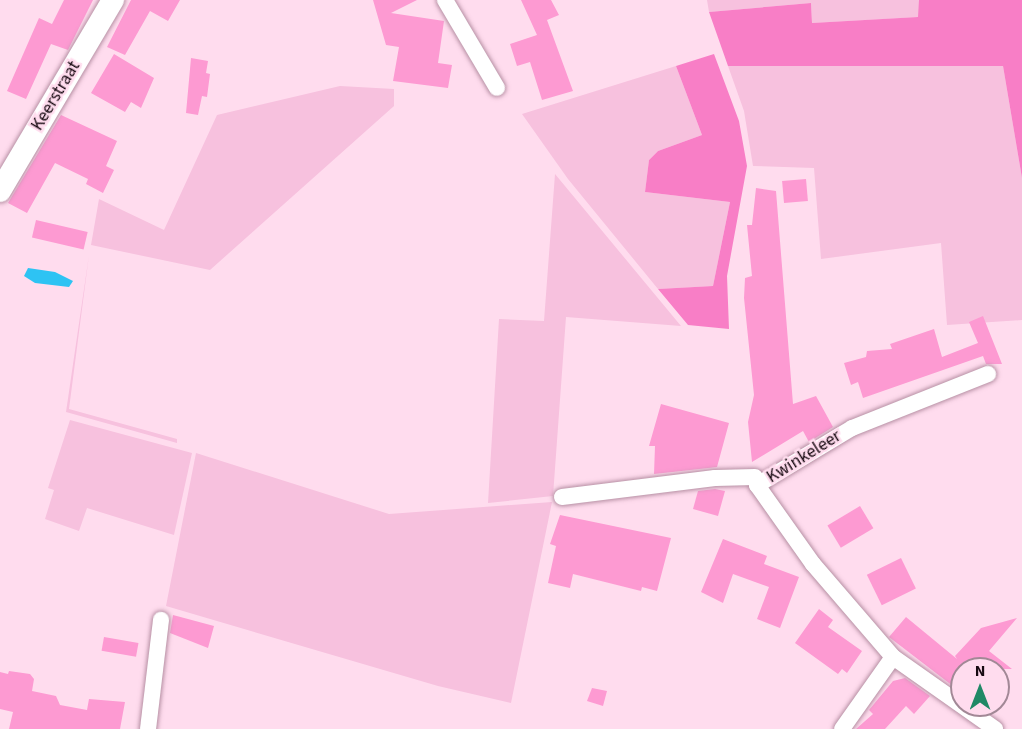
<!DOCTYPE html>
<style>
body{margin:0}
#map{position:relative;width:1022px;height:729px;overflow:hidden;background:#ffdcee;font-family:"Source Sans 3",sans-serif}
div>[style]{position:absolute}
.green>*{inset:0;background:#f7c1de}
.forest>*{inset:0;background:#f87ec6}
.water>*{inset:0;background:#2ec3f3}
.building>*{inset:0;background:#fd9ad2;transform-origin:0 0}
.roads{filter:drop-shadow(0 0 2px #b790a4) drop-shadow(0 0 2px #b790a4)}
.street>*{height:16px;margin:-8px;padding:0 8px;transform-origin:8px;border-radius:8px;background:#fff}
.secondary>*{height:22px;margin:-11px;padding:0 11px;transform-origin:11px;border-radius:11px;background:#fff}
span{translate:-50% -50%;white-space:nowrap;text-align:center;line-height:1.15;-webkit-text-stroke:5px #ffdcee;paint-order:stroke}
.street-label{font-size:18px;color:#170911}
.north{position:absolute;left:950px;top:657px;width:60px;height:60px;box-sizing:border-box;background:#ffdcee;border:2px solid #a28896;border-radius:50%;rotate:0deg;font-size:16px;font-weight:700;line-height:24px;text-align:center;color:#170911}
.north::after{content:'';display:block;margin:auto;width:21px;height:27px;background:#208966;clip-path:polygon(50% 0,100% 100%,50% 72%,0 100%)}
</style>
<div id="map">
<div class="green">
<i style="clip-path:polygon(707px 0,919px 0,919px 17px,812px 23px,811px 3px,709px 12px)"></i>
<i style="clip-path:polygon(676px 66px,702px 135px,658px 151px,649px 160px,645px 192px,730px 202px,713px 286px,658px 289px,568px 179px,522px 114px)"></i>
<i style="clip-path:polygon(728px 66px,1003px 66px,1022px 178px,1022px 320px,947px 325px,941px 243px,821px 259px,814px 168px,753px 166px,744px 111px)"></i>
<i style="clip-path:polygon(340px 86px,394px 89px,394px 106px,210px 270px,91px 245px,99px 199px,164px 230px,217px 115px)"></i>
<i style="clip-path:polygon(555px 174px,681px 326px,566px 317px,553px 496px,488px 503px,499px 319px,544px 321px)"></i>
<i style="clip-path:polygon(89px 255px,69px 409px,177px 439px,177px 443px,66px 412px)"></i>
<i style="clip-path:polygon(70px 420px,192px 453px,174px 535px,87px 508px,79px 531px,45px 519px,54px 490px,48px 488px)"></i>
<i style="clip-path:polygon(196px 453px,389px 514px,552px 502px,511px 703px,438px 686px,166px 606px)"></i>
</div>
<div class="forest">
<i style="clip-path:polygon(919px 0,1022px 0,1022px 178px,1003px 66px,728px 66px,709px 12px,811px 3px,812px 23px,918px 17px)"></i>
<i style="clip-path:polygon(714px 54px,739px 121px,747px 166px,727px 276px,729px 329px,688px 325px,658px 289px,713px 286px,730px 202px,645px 192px,649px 160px,658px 151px,702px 135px,676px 66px)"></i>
</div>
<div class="water">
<i style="clip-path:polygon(28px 268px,55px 272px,73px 281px,69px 287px,35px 283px,24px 276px)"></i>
</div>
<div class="building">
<i style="clip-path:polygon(64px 0,93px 0,68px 50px,51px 44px,26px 99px,7px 91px,39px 18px,52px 24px)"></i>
<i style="clip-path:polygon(131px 0,180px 0,168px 21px,150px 11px,125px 55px,107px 47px)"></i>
<i style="clip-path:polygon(373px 0,417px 0,391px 13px,444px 21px,438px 63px,452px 65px,448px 88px,393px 81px,399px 47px,386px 45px)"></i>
<i style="clip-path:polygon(521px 0,551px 0,559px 15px,547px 20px,573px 91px,542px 100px,530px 62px,517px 66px,510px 44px,537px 35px)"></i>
<i style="clip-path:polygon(114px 54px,154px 78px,141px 108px,131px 102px,125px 112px,91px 93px)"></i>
<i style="clip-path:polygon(191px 58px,208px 61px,206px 73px,210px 74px,207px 97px,202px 96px,198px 115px,186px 113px)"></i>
<i style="clip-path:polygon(61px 115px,117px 141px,106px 166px,114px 170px,103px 193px,86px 184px,88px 179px,55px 163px,27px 213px,8px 203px)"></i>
<i style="left:806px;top:179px;width:22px;height:24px;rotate:85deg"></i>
<i style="clip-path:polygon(756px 188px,776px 191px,793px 404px,816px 396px,833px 427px,809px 442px,803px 431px,752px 462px,748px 422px,754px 395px,744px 298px,745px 278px,752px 276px,747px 225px,752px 225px)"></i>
<i style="left:36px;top:220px;width:53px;height:18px;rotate:13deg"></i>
<i style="clip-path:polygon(983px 316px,1002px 364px,986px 364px,983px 356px,863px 398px,858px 382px,851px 385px,844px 363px,866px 357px,867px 351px,892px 349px,890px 344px,934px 329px,942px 357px,978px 343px,969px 322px)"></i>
<i style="clip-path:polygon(661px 404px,729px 423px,717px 467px,654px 474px,655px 446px,649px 446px)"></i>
<i style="clip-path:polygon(715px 489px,725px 491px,718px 516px,693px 509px,698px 491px)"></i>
<i style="left:860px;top:506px;width:26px;height:38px;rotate:59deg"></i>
<i style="clip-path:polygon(560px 515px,671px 538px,657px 591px,642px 587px,641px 591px,573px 574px,570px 588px,548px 583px,556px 546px,550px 544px)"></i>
<i style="clip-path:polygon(723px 539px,767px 556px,764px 564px,799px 577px,780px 628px,757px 619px,769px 587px,733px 574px,723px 603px,701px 592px)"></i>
<i style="left:901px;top:558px;width:34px;height:38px;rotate:64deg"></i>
<i style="clip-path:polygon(819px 609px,833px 620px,828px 627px,862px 651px,847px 673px,842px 669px,838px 674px,795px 643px)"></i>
<i style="clip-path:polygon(173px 615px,214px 626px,208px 648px,170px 633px)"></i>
<i style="clip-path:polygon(906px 617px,957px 659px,955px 656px,981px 628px,1017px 618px,989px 651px,1012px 669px,962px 669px,962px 693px,889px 637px)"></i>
<i style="left:104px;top:637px;width:35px;height:14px;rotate:10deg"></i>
<i style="clip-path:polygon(9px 671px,30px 674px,34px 679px,32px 691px,56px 696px,60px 705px,87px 710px,89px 699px,125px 702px,120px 729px,9px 729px,13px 712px,0 709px,0 672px,8px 674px)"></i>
<i style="clip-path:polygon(905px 678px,930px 696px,914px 714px,906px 706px,885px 729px,856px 729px,873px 714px,869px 710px,893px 681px)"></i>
<i style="clip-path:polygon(592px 688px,607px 691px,603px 706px,587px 701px)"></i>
</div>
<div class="roads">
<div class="street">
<i style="left:445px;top:0;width:102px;rotate:59.4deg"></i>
<i style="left:988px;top:374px;width:146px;rotate:158.3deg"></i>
<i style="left:852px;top:428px;width:111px;rotate:149deg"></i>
<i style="left:757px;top:485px;width:97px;rotate:54.7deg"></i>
<i style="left:813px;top:564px;width:123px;rotate:49.3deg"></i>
<i style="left:893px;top:657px;width:125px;rotate:35.2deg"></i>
<i style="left:562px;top:497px;width:154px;rotate:-7.1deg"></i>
<i style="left:715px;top:478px;width:40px;rotate:-1.4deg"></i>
<i style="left:148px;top:729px;width:110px;rotate:-83.2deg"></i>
<i style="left:842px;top:729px;width:88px;rotate:-54.7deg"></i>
</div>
<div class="secondary">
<i style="left:0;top:191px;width:222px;rotate:-59.4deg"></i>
</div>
</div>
<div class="street-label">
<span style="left:56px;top:96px;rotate:-59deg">Keerstraat</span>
<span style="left:804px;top:457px;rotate:-32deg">Kwinkeleer</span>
</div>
<div class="north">N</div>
</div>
